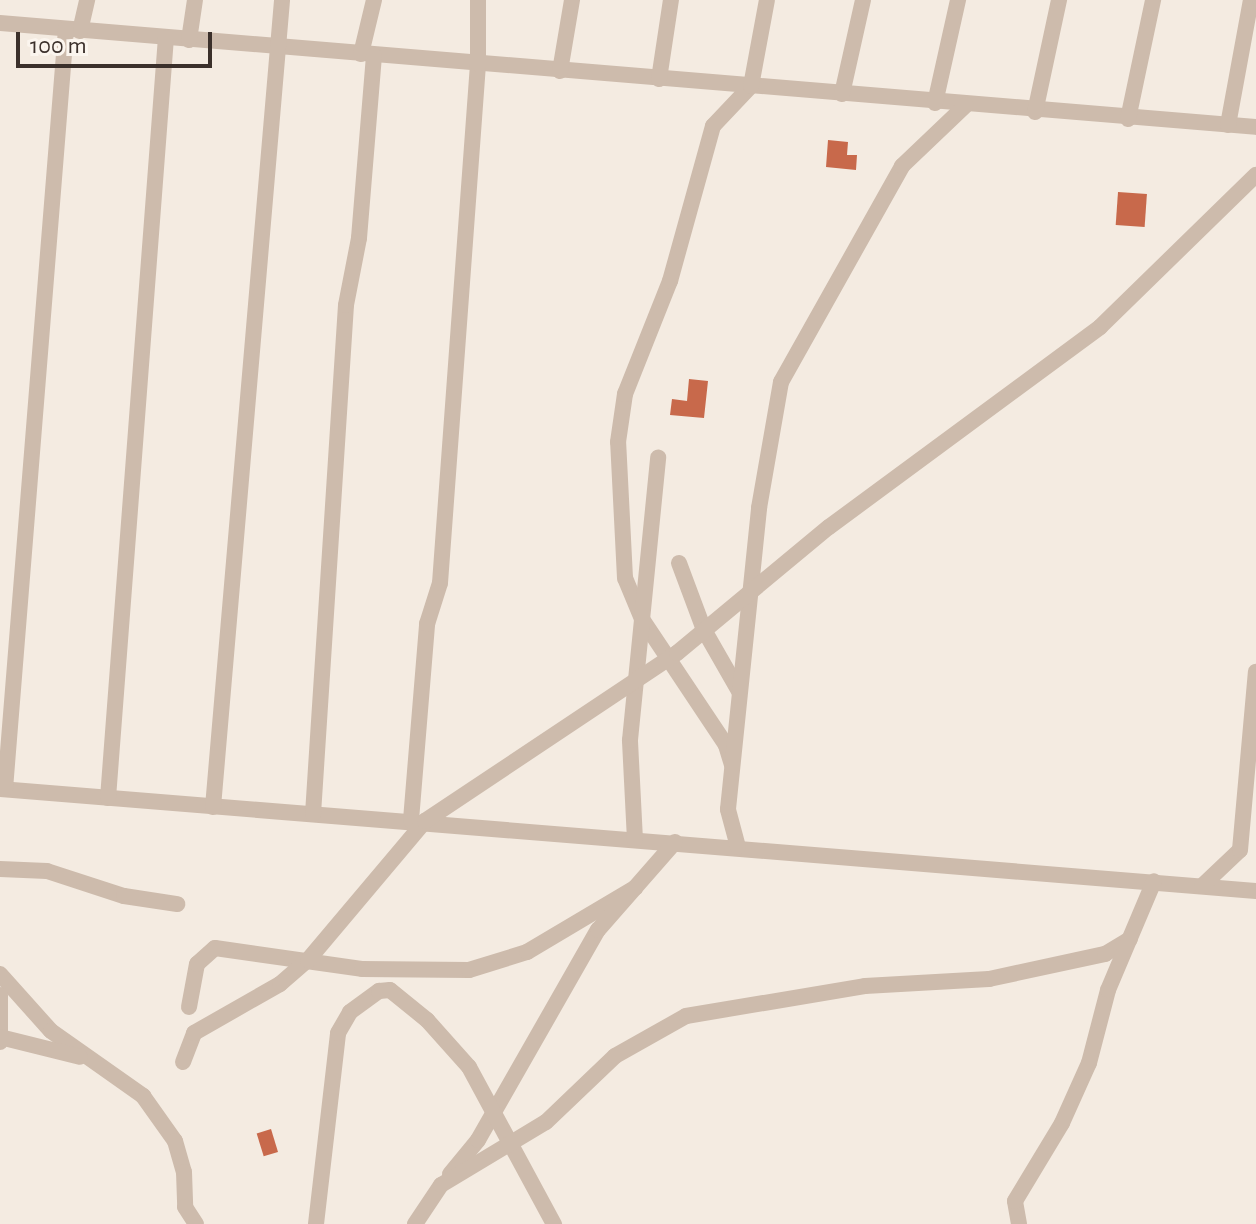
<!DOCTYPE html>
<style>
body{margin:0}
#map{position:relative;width:1256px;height:1224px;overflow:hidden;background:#f4ebe1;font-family:"Alegreya Sans",sans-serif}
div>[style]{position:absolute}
.building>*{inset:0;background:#c8694b;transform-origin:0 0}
.street>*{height:16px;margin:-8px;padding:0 8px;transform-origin:8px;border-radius:8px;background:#cdbbac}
span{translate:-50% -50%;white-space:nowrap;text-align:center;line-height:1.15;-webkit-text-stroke:7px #fbf5ee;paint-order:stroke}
.scale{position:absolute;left:16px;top:32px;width:196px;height:36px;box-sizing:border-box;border:4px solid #3b302b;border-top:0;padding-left:10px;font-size:24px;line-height:28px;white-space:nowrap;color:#3b302b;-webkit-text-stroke:6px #fbf5ee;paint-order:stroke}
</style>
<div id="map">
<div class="building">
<i style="clip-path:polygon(828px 140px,848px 142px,847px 155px,857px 155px,856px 170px,826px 167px)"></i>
<i style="left:1118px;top:192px;width:29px;height:33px;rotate:4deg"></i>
<i style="clip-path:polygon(689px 379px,708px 381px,704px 418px,670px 415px,672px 399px,687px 401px)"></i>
<i style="left:271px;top:1129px;width:24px;height:15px;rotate:73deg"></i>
</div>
<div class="street">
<i style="left:0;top:23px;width:1260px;rotate:4.73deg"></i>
<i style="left:80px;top:31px;width:32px;rotate:-77deg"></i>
<i style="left:189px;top:40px;width:40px;rotate:-81.5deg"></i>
<i style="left:361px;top:54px;width:56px;rotate:-76.5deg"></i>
<i style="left:560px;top:71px;width:72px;rotate:-80.4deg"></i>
<i style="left:659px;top:79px;width:80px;rotate:-81.4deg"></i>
<i style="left:842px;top:94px;width:96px;rotate:-77.4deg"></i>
<i style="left:935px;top:103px;width:106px;rotate:-77.4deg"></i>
<i style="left:1035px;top:112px;width:115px;rotate:-77.9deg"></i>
<i style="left:1128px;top:119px;width:122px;rotate:-78.1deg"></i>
<i style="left:1228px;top:125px;width:127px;rotate:-79.6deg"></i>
<i style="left:679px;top:563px;width:72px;rotate:69.5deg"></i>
<i style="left:704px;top:630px;width:70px;rotate:60.2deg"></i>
<i style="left:732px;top:765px;width:21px;rotate:-107deg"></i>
<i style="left:726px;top:745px;width:151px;rotate:-123.7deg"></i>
<i style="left:642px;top:619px;width:44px;rotate:-112.5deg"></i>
<i style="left:625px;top:578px;width:136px;rotate:-92.9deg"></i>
<i style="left:618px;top:442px;width:49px;rotate:-81.7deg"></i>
<i style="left:625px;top:394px;width:122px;rotate:-68.3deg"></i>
<i style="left:670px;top:281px;width:161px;rotate:-74.5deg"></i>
<i style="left:713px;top:126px;width:55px;rotate:-46.5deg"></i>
<i style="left:751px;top:86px;width:87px;rotate:-79.5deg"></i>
<i style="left:0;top:789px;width:1260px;rotate:4.64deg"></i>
<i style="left:5px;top:789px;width:762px;rotate:-85.41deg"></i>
<i style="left:108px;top:798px;width:762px;rotate:-85.64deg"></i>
<i style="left:213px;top:807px;width:810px;rotate:-85.11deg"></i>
<i style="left:313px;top:814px;width:510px;rotate:-86.29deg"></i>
<i style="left:346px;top:305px;width:68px;rotate:-79deg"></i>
<i style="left:359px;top:238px;width:183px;rotate:-85.3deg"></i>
<i style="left:411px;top:820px;width:197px;rotate:-85.3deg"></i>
<i style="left:427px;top:624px;width:43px;rotate:-72.4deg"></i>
<i style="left:440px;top:583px;width:520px;rotate:-85.81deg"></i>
<i style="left:478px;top:64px;width:64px;rotate:-90deg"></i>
<i style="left:635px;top:840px;width:100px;rotate:-92.9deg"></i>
<i style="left:630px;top:740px;width:284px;rotate:-84.3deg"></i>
<i style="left:738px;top:847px;width:39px;rotate:-105deg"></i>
<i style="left:728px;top:809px;width:303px;rotate:-84.1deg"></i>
<i style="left:759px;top:508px;width:128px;rotate:-80.1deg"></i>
<i style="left:781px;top:382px;width:248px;rotate:-60.7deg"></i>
<i style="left:902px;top:166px;width:88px;rotate:-43.6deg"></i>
<i style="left:0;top:869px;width:47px;rotate:2.4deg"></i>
<i style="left:47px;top:871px;width:81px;rotate:18deg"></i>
<i style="left:124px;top:896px;width:54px;rotate:8.6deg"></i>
<i style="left:1202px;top:886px;width:52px;rotate:-43.5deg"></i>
<i style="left:1240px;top:850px;width:179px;rotate:-84.9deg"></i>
<i style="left:0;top:974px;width:76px;rotate:48.2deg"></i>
<i style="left:51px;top:1031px;width:113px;rotate:35.2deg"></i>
<i style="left:143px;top:1096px;width:55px;rotate:54.6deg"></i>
<i style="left:175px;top:1141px;width:32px;rotate:74deg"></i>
<i style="left:184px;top:1172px;width:35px;rotate:88deg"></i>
<i style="left:185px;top:1207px;width:20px;rotate:57deg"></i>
<i style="left:0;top:995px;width:47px;rotate:90deg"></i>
<i style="left:189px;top:1007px;width:44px;rotate:-79.5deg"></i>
<i style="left:197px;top:964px;width:24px;rotate:-42deg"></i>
<i style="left:215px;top:948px;width:148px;rotate:8.1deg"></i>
<i style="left:362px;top:969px;width:107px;rotate:0.5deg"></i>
<i style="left:469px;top:970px;width:61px;rotate:-17.2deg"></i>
<i style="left:527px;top:952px;width:126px;rotate:-30.7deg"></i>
<i style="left:0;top:1037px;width:82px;rotate:14deg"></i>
<i style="left:183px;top:1062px;width:31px;rotate:-69deg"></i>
<i style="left:194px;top:1033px;width:99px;rotate:-29.7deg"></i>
<i style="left:280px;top:984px;width:37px;rotate:-41deg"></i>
<i style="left:308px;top:960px;width:182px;rotate:-49.9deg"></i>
<i style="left:425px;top:821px;width:303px;rotate:-33.7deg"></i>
<i style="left:677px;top:653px;width:197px;rotate:-39.7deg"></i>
<i style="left:829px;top:527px;width:337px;rotate:-36.4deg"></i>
<i style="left:1100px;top:327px;width:218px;rotate:-44.3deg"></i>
<i style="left:450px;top:1174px;width:44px;rotate:-50.5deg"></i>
<i style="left:478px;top:1140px;width:242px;rotate:-60.3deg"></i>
<i style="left:598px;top:930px;width:117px;rotate:-48.8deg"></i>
<i style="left:316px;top:1224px;width:192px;rotate:-83.4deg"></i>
<i style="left:338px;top:1033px;width:24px;rotate:-60deg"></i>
<i style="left:350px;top:1012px;width:36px;rotate:-36deg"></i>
<i style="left:379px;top:991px;width:11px;rotate:-5deg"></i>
<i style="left:390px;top:990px;width:48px;rotate:39deg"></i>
<i style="left:427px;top:1020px;width:63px;rotate:48.2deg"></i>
<i style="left:469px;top:1067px;width:179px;rotate:61.6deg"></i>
<i style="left:415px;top:1224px;width:47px;rotate:-56.3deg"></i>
<i style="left:441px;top:1185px;width:122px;rotate:-31deg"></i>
<i style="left:546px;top:1122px;width:95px;rotate:-43.7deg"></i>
<i style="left:615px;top:1056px;width:81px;rotate:-29.4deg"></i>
<i style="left:686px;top:1016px;width:181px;rotate:-9.5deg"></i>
<i style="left:865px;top:986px;width:124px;rotate:-3.2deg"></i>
<i style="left:989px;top:979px;width:119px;rotate:-12.2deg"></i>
<i style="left:1105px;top:954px;width:29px;rotate:-31deg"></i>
<i style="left:1019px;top:1224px;width:23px;rotate:-100deg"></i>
<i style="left:1015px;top:1201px;width:91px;rotate:-58.9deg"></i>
<i style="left:1062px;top:1123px;width:66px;rotate:-65.8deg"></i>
<i style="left:1089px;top:1063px;width:75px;rotate:-75.4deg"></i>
<i style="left:1108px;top:990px;width:118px;rotate:-67.1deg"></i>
</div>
<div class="scale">100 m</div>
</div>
